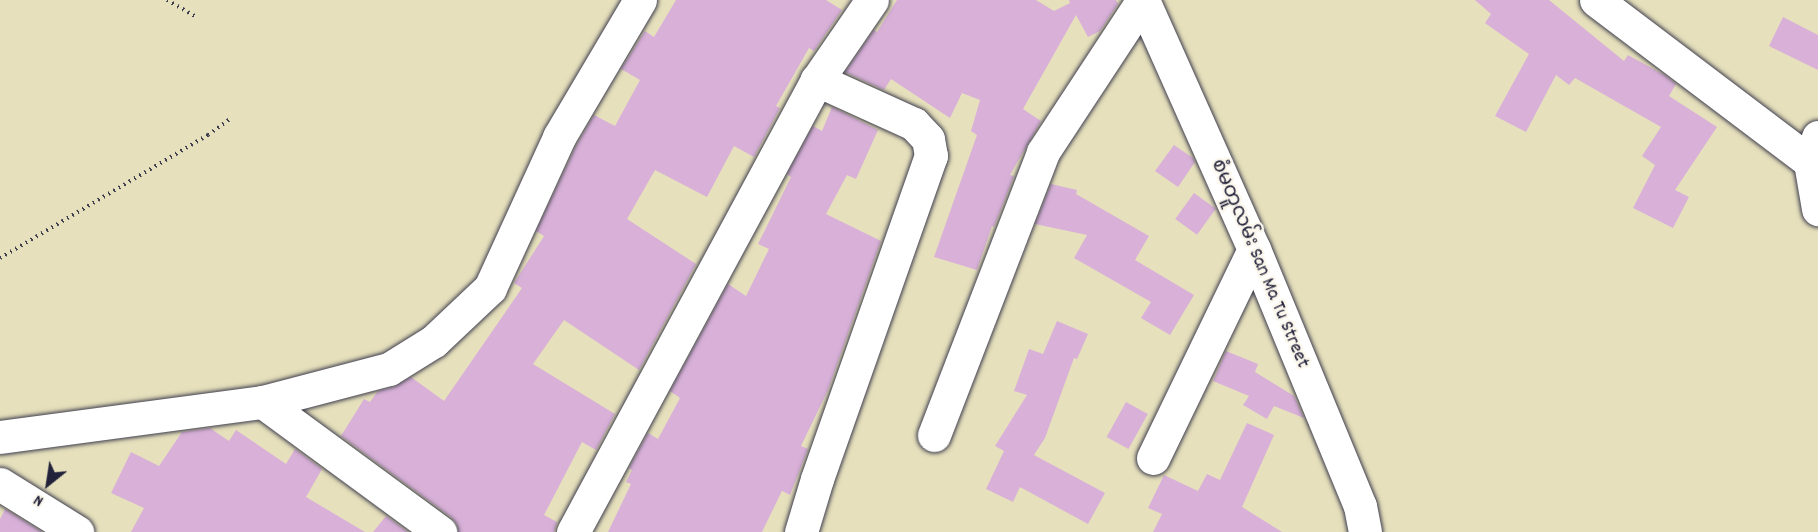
<!DOCTYPE html>
<meta charset="utf-8">
<style>
body{margin:0}
#map{position:relative;width:1818px;height:532px;overflow:hidden;background:#e6e0bc;font-family:Dekko,"Noto Sans Myanmar",sans-serif}
div>[style]{position:absolute}
.building>*{inset:0;background:#d9b1d8;transform-origin:0 0}
.path>*{height:4px;margin-top:-2px;transform-origin:0;background:repeating-linear-gradient(90deg,#3f3e4e 0 1.5px,transparent 0 6px)}
.roads{filter:drop-shadow(0 0 2px #3f3e4e) drop-shadow(0 0 2px #3f3e4e)}
.minor>*{height:33px;margin:-16.5px;padding:0 16.5px;transform-origin:16.5px;border-radius:16.5px;background:#fff}
span{translate:-50% -50%;white-space:nowrap;text-align:center;line-height:1.15;-webkit-text-stroke:5px #fbf7ec;paint-order:stroke}
.street-label{font-size:20px;color:#22223b}
.north{position:absolute;left:18px;top:454px;width:60px;height:60px;-webkit-text-stroke:4px #fbf7ec;paint-order:stroke;rotate:210deg;font-size:16px;font-weight:700;line-height:24px;text-align:center;color:#22223b}
.north::after{content:'';display:block;margin:auto;width:21px;height:27px;background:#22223b;clip-path:polygon(50% 0,100% 100%,50% 72%,0 100%)}
</style>
<div id="map">
<div class="building">
<i style="clip-path:polygon(676px 0,826px 0,842px 10px,814px 51px,809px 48px,776px 106px,780px 108px,754px 157px,734px 146px,707px 197px,655px 170px,627px 219px,696px 264px,639px 370px,564px 320px,533px 364px,615px 414px,596px 450px,582px 442px,544px 515px,557px 522px,554px 532px,458px 532px,457px 524px,451px 517px,341px 436px,364px 399px,370px 402px,378px 391px,394px 387px,411px 377px,444px 401px,522px 288px,514px 283px,544px 236px,536px 231px,576px 146px,594px 115px,615px 126px,640px 80px,621px 69px,645px 31px,654px 37px)"></i>
<i style="clip-path:polygon(897px 0,1036px 0,1054px 11px,1070px 3px,1069px 0,1116px 0,1118px 4px,1100px 31px,1088px 37px,1076px 15px,1023px 109px,1041px 121px,1010px 175px,1014px 176px,994px 227px,992px 226px,977px 270px,934px 257px,977px 135px,971px 131px,980px 100px,962px 93px,950px 118px,891px 79px,884px 90px,845px 72px,874px 30px,877px 32px)"></i>
<i style="clip-path:polygon(1475px 0,1549px 0,1624px 61px,1628px 55px,1666px 76px,1676px 84px,1669px 96px,1717px 127px,1675px 190px,1689px 197px,1673px 228px,1633px 208px,1655px 165px,1642px 156px,1661px 127px,1575px 78px,1569px 85px,1556px 75px,1526px 132px,1495px 116px,1529px 54px,1485px 23px,1491px 14px)"></i>
<i style="clip-path:polygon(1783px 17px,1818px 35px,1818px 70px,1769px 46px)"></i>
<i style="clip-path:polygon(832px 107px,878px 130px,856px 179px,847px 175px,826px 214px,881px 241px,828px 390px,801px 446px,808px 449px,790px 495px,782px 491px,762px 532px,608px 532px,631px 484px,626px 482px,632px 470px,629px 468px,648px 433px,658px 439px,680px 398px,670px 391px,728px 284px,746px 296px,769px 249px,758px 244px,791px 177px,787px 174px,813px 126px,822px 131px)"></i>
<i style="clip-path:polygon(1174px 145px,1193px 158px,1195px 162px,1178px 187px,1155px 171px)"></i>
<i style="clip-path:polygon(1051px 184px,1077px 190px,1076px 194px,1149px 236px,1135px 260px,1194px 295px,1170px 335px,1141px 318px,1151px 302px,1074px 258px,1087px 235px,1035px 224px)"></i>
<i style="left:1194px;top:193px;width:27px;height:32px;rotate:36deg"></i>
<i style="clip-path:polygon(1057px 321px,1088px 334px,1077px 359px,1074px 358px,1045px 438px,1034px 455px,1105px 493px,1088px 524px,1020px 487px,1013px 502px,986px 489px,1004px 451px,995px 446px,1027px 395px,1014px 391px,1029px 349px,1043px 354px)"></i>
<i style="clip-path:polygon(1226px 351px,1258px 364px,1255px 372px,1294px 396px,1304px 418px,1274px 406px,1267px 419px,1243px 405px,1249px 396px,1213px 381px)"></i>
<i style="left:1126px;top:402px;width:25px;height:40px;rotate:29deg"></i>
<i style="clip-path:polygon(1247px 423px,1274px 435px,1242px 507px,1282px 532px,1153px 532px,1162px 514px,1148px 508px,1164px 475px,1198px 491px,1207px 474px,1220px 480px)"></i>
<i style="clip-path:polygon(210px 428px,229px 441px,236px 430px,286px 464px,295px 449px,322px 469px,306px 497px,365px 532px,131px 532px,144px 508px,111px 493px,131px 452px,159px 466px,182px 432px)"></i>
<i style="clip-path:polygon(5px 509px,42px 532px,0 532px,0 519px)"></i>
<i style="clip-path:polygon(386px 516px,408px 532px,373px 532px)"></i>
</div>
<div class="path">
<i style="left:167px;top:0;width:32px;rotate:30deg"></i>
<i style="left:0;top:258px;width:242px;rotate:-30.6deg"></i>
<i style="left:208px;top:135px;width:29px;rotate:-36deg"></i>
</div>
<div class="roads">
<div class="minor">
<i style="left:1143px;top:0;width:273px;rotate:66deg"></i>
<i style="left:1254px;top:249px;width:278px;rotate:67.6deg"></i>
<i style="left:1360px;top:506px;width:26px;rotate:79deg"></i>
<i style="left:1596px;top:0;width:268px;rotate:37.1deg"></i>
<i style="left:1818px;top:137px;width:26px;rotate:108deg"></i>
<i style="left:1810px;top:162px;width:48px;rotate:80.3deg"></i>
<i style="left:263px;top:402px;width:220px;rotate:36.3deg"></i>
<i style="left:934px;top:435px;width:303px;rotate:-68.9deg"></i>
<i style="left:1043px;top:152px;width:182px;rotate:-56.7deg"></i>
<i style="left:0;top:437px;width:265px;rotate:-7.6deg"></i>
<i style="left:263px;top:402px;width:130px;rotate:-14.7deg"></i>
<i style="left:389px;top:369px;width:53px;rotate:-31.9deg"></i>
<i style="left:434px;top:341px;width:77px;rotate:-43.4deg"></i>
<i style="left:490px;top:288px;width:166px;rotate:-65.4deg"></i>
<i style="left:559px;top:137px;width:159px;rotate:-59.4deg"></i>
<i style="left:1153px;top:458px;width:232px;rotate:-64.2deg"></i>
<i style="left:0;top:484px;width:91px;rotate:31.9deg"></i>
<i style="left:573px;top:532px;width:514px;rotate:-61.64deg"></i>
<i style="left:817px;top:80px;width:97px;rotate:-55.5deg"></i>
<i style="left:801px;top:532px;width:55px;rotate:-73.2deg"></i>
<i style="left:817px;top:479px;width:343px;rotate:-70.6deg"></i>
<i style="left:931px;top:156px;width:17px;rotate:-100deg"></i>
<i style="left:928px;top:139px;width:21px;rotate:-133deg"></i>
<i style="left:914px;top:124px;width:107px;rotate:-155.6deg"></i>
</div>
</div>
<div class="street-label">
<span style="left:1259px;top:264px;rotate:67deg">စံမတူလမ်း San Ma Tu Street</span>
</div>
<div class="north">N</div>
</div>
